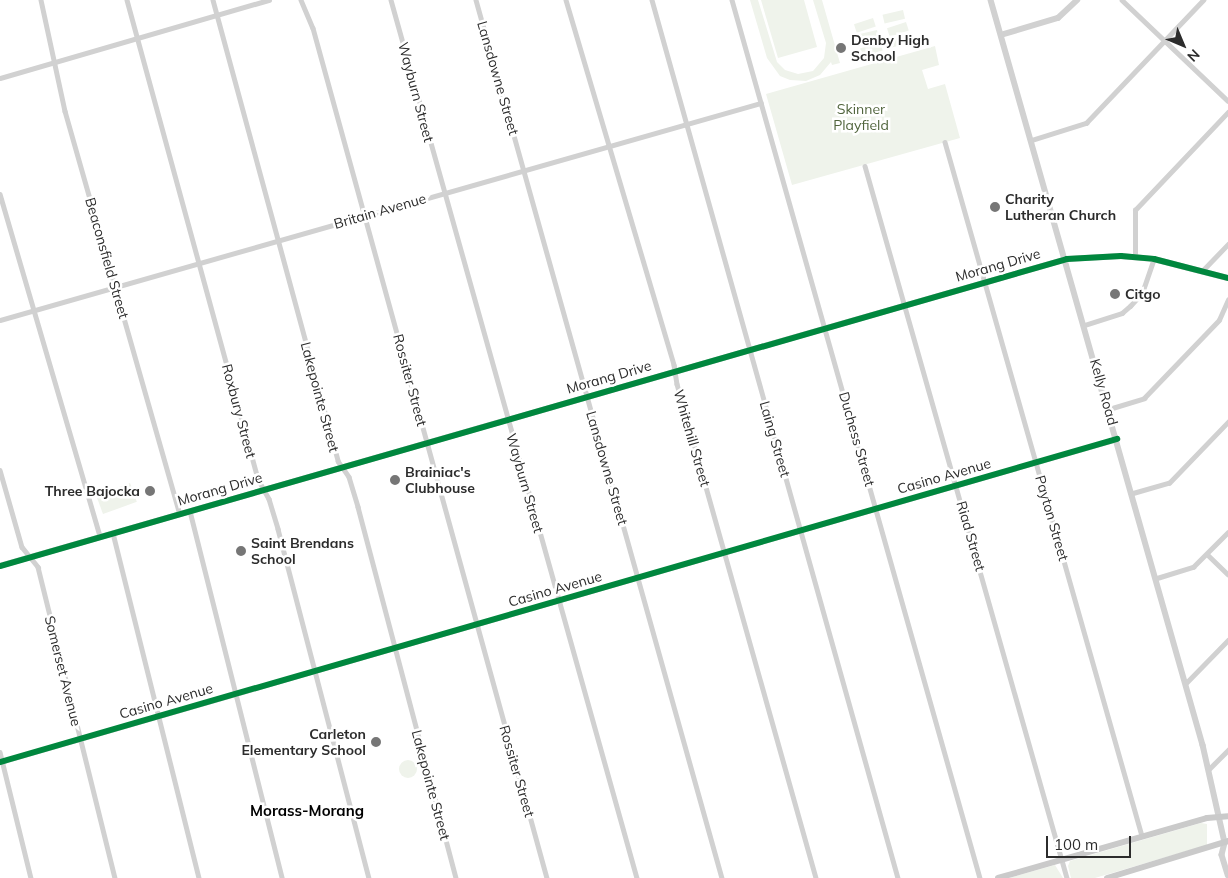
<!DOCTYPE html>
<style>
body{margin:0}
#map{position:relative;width:1228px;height:878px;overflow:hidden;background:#fff;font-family:Mulish,sans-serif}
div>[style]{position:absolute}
.green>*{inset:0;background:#eff3eb;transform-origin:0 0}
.round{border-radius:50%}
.minor>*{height:4.5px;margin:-2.25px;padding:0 2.25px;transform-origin:2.25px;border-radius:2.25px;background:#d1d1d1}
.tertiary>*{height:5.5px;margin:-2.75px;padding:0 2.75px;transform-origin:2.75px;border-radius:2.75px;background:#d1d1d1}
.secondary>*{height:6px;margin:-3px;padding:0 3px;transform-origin:3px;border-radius:3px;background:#cacaca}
.cycleway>*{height:6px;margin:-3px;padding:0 3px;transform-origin:3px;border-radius:3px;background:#00873e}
.dots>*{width:14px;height:14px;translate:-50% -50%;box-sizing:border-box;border:2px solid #fff;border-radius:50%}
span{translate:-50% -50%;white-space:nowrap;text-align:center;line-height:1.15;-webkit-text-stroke:5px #fff;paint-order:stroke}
.poi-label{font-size:14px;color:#2c2c2c;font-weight:700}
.left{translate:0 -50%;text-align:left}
.right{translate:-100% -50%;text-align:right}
.street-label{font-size:14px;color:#2c2c2c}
.park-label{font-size:14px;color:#50643c}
.neighbourhood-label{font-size:15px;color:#000;font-weight:700}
.north{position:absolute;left:1158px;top:20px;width:50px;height:50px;-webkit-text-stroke:4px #fff;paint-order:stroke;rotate:135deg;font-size:14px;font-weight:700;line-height:20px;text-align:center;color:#2c2c2c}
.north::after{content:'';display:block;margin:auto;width:18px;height:22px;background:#2c2c2c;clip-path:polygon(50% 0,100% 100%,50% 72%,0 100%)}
.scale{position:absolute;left:1046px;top:836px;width:85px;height:22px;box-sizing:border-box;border:2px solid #2c2c2c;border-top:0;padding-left:6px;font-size:15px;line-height:18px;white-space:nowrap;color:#2c2c2c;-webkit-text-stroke:4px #fff;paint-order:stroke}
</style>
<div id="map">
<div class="green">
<i style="clip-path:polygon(750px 0,758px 0,777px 62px,785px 70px,798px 74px,813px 71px,824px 58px,826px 43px,813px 0,822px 0,840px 63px,832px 65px,831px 62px,820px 75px,806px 81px,790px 80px,780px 76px,767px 58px)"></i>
<i style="clip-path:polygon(761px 0,804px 0,817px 47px,778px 58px)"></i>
<i style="left:903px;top:10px;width:9px;height:21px;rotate:77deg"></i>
<i style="left:873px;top:18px;width:9px;height:20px;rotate:72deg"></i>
<i style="left:906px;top:22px;width:9px;height:20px;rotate:72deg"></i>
<i style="left:877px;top:30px;width:9px;height:21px;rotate:77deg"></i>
<i style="left:910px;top:34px;width:9px;height:21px;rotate:77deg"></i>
<i style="left:880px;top:42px;width:9px;height:21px;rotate:72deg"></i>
<i style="clip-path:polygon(935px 46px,939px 65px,922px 70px,928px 89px,945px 84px,960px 138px,792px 185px,766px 94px)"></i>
<i style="left:130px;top:483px;width:20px;height:36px;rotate:70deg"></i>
<i class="round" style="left:399px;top:760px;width:18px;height:18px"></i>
<i style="clip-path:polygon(1201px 823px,1207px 824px,1207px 845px,1095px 878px,1071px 878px,1068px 866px,1070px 861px)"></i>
<i style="clip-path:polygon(1055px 865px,1063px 878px,1009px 878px)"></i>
</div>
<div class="minor">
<i style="left:41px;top:0;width:114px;rotate:77.8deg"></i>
<i style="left:65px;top:111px;width:419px;rotate:74.1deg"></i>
<i style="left:127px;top:0;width:497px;rotate:74.7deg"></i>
<i style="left:258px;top:479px;width:23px;rotate:61deg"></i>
<i style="left:269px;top:499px;width:31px;rotate:73deg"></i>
<i style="left:278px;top:529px;width:361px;rotate:75.4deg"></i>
<i style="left:213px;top:0;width:478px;rotate:74.8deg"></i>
<i style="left:338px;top:461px;width:19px;rotate:55deg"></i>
<i style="left:349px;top:477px;width:31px;rotate:73deg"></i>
<i style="left:358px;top:507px;width:384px;rotate:75.2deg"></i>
<i style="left:301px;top:0;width:30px;rotate:67deg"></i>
<i style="left:313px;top:28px;width:882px;rotate:74.61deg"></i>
<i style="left:391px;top:0;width:912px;rotate:74.35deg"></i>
<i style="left:476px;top:0;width:912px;rotate:74.35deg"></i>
<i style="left:566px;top:0;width:381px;rotate:73.5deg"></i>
<i style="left:674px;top:365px;width:19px;rotate:81deg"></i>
<i style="left:677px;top:384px;width:513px;rotate:74.28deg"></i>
<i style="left:652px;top:0;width:912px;rotate:74.35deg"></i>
<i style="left:732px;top:0;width:912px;rotate:74.23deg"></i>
<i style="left:1122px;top:0;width:146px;rotate:43.6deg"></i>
<i style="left:0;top:78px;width:280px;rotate:-16.2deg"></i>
<i style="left:1032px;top:140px;width:57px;rotate:-17.5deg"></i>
<i style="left:1086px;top:123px;width:170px;rotate:-46.4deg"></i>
<i style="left:945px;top:142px;width:721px;rotate:74.15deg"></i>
<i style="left:865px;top:166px;width:740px;rotate:74.16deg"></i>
<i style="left:0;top:194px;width:357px;rotate:73.7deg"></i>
<i style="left:1135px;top:257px;width:47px;rotate:-90deg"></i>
<i style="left:1135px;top:210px;width:135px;rotate:-46.5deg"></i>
<i style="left:1203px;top:270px;width:36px;rotate:-46deg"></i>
<i style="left:0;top:320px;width:791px;rotate:-15.92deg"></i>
<i style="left:1085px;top:325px;width:39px;rotate:-18deg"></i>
<i style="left:1122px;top:313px;width:11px;rotate:-41deg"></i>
<i style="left:1130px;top:306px;width:18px;rotate:-47deg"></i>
<i style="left:1142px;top:293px;width:36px;rotate:-71deg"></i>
<i style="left:1109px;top:409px;width:37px;rotate:-17deg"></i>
<i style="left:1144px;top:398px;width:108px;rotate:-46.1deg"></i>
<i style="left:1219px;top:320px;width:22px;rotate:-66deg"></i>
<i style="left:0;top:470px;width:80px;rotate:74.1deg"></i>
<i style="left:22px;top:547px;width:26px;rotate:51deg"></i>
<i style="left:38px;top:567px;width:320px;rotate:76.1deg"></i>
<i style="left:1133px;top:493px;width:37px;rotate:-16deg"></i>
<i style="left:1169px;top:483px;width:85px;rotate:-46deg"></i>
<i style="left:190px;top:511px;width:378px;rotate:75.9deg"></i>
<i style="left:113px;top:533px;width:356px;rotate:76deg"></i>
<i style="left:1207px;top:554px;width:29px;rotate:44deg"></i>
<i style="left:1157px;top:578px;width:38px;rotate:-17deg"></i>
<i style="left:1193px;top:567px;width:49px;rotate:-45deg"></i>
<i style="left:1186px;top:683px;width:60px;rotate:-45.7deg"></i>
<i style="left:0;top:752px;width:130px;rotate:76.2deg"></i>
<i style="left:0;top:762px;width:1163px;rotate:-16.13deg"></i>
<i style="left:1209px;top:769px;width:27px;rotate:-45deg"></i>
</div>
<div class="tertiary">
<i style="left:991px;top:0;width:775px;rotate:74.12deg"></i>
<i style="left:1203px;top:745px;width:100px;rotate:77.3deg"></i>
<i style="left:1225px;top:843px;width:12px;rotate:104deg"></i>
<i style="left:1222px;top:855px;width:21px;rotate:73deg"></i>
<i style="left:1001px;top:35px;width:59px;rotate:-16.6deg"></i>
<i style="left:1058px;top:18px;width:26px;rotate:-43deg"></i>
<i style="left:0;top:566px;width:1110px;rotate:-16.05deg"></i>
<i style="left:1067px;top:259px;width:54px;rotate:-3.2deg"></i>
<i style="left:1121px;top:256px;width:33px;rotate:5deg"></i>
<i style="left:1154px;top:259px;width:76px;rotate:14.4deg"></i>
</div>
<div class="secondary">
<i style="left:998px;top:878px;width:217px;rotate:-16deg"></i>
<i style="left:1207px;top:818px;width:21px;rotate:-5deg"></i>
<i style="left:1107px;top:878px;width:127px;rotate:-17deg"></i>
</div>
<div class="cycleway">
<i style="left:0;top:566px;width:1110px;rotate:-16.05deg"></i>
<i style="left:1067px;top:259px;width:54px;rotate:-3.2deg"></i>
<i style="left:1121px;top:256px;width:33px;rotate:5deg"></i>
<i style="left:1154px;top:259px;width:76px;rotate:14.4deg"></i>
<i style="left:0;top:762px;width:1163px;rotate:-16.13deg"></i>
</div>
<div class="dots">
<i style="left:841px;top:48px;background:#767676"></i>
<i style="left:995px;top:207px;background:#767676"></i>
<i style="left:1115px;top:294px;background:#767676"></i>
<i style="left:395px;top:480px;background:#767676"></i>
<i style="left:150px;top:491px;background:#767676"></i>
<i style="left:241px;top:551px;background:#767676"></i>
<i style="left:376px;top:742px;background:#767676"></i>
</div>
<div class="poi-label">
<span class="left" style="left:851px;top:48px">Denby High<br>School</span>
<span class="left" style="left:1005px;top:207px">Charity<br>Lutheran Church</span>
<span class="left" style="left:1125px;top:294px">Citgo</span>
<span class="left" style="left:405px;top:480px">Brainiac's<br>Clubhouse</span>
<span class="right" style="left:140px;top:491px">Three Bajocka</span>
<span class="left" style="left:251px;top:551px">Saint Brendans<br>School</span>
<span class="right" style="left:366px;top:742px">Carleton<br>Elementary School</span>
</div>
<div class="street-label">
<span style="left:498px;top:78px;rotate:74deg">Lansdowne Street</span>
<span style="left:416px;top:92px;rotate:75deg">Wayburn Street</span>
<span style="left:380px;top:211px;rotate:-16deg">Britain Avenue</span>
<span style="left:107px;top:258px;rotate:74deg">Beaconsfield Street</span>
<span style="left:998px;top:265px;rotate:-16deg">Morang Drive</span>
<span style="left:609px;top:377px;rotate:-16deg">Morang Drive</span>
<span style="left:410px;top:380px;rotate:75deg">Rossiter Street</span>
<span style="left:1104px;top:392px;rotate:74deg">Kelly Road</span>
<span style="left:320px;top:397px;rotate:75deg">Lakepointe Street</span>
<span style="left:239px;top:411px;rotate:75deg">Roxbury Street</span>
<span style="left:692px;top:438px;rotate:74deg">Whitehill Street</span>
<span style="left:775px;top:439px;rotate:74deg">Laing Street</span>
<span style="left:857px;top:439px;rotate:74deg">Duchess Street</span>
<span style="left:607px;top:468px;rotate:74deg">Lansdowne Street</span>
<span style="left:944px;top:476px;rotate:-16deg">Casino Avenue</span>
<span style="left:525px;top:483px;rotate:74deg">Wayburn Street</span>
<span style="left:220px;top:489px;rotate:-16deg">Morang Drive</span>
<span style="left:1052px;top:518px;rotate:74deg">Payton Street</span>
<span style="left:971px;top:536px;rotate:74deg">Riad Street</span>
<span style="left:555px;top:589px;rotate:-16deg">Casino Avenue</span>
<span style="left:63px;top:671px;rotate:76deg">Somerset Avenue</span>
<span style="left:166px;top:701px;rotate:-16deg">Casino Avenue</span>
<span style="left:517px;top:771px;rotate:74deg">Rossiter Street</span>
<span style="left:431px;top:785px;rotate:75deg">Lakepointe Street</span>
</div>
<div class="park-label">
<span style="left:861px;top:117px">Skinner<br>Playfield</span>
</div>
<div class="neighbourhood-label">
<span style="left:307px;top:811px">Morass-Morang</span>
</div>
<div class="north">N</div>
<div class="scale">100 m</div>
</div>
